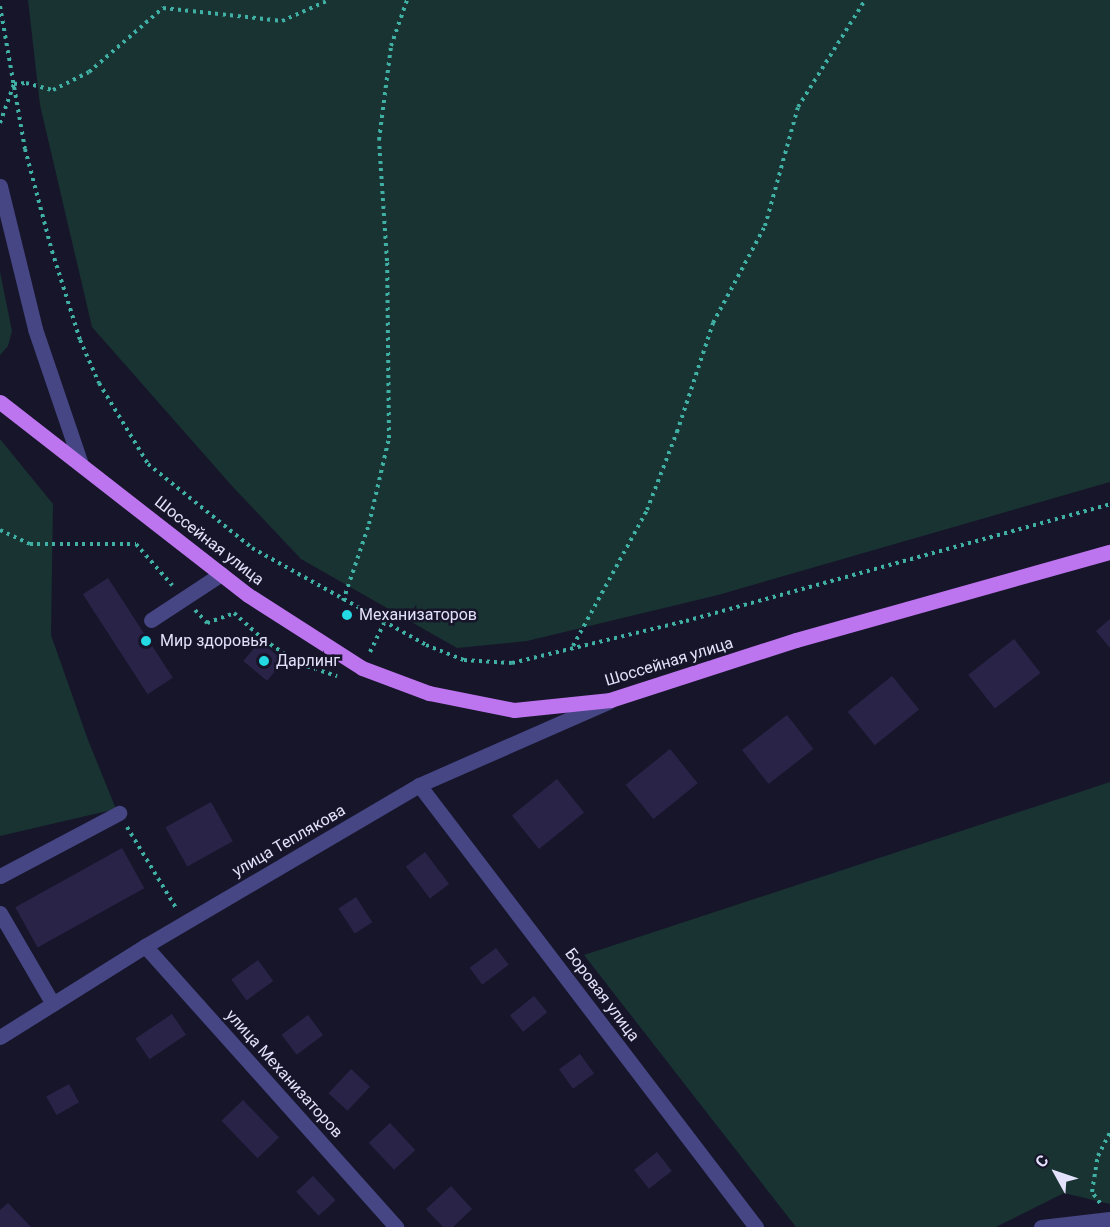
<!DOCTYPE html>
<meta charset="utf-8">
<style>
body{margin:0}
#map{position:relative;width:1110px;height:1227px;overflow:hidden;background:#17152a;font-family:Roboto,sans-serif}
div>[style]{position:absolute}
.green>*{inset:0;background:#183331}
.building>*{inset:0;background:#292348;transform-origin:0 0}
.path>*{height:4px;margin-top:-2px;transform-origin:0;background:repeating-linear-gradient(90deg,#40b0a4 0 3px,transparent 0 7.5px)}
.minor>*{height:15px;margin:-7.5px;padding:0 7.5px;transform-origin:7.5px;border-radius:7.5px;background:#454683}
.major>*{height:15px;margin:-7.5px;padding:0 7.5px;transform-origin:7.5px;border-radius:7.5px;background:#bc75ee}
.dots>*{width:16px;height:16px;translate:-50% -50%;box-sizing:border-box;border:3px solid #17152a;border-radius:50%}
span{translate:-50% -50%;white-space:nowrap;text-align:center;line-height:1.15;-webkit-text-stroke:5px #17152a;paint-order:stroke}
.street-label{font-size:16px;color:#e3e1fb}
.poi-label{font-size:16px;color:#e3e1fb}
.left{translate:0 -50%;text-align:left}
.north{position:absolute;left:1026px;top:1143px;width:60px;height:60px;-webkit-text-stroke:4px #17152a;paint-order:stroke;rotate:310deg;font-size:16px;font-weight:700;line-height:24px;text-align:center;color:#e3e1fb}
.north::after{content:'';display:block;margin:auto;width:21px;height:27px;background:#e3e1fb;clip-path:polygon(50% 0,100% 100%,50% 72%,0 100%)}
</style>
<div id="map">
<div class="green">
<i style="clip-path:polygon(28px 0,1110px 0,1110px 482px,718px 595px,527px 641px,457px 648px,301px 559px,232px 486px,92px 327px,40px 105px)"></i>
<i style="clip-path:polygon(0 272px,12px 331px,8px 346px,0 355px)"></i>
<i style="clip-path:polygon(0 439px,53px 504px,51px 635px,88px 740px,116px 809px,0 836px)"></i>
<i style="clip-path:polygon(1110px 782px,1110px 1204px,1064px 1193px,996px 1227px,796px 1227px,584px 955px)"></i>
</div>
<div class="building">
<i style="left:108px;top:578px;width:119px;height:30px;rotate:57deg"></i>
<i style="clip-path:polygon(1110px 619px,1110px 648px,1096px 631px)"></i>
<i style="left:1014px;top:639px;width:43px;height:58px;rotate:52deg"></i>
<i style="left:260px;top:641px;width:31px;height:26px;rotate:40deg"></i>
<i style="left:892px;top:676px;width:43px;height:57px;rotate:51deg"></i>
<i style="left:787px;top:715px;width:43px;height:57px;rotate:52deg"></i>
<i style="left:670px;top:749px;width:44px;height:57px;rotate:51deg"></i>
<i style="left:557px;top:779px;width:43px;height:58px;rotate:51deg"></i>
<i style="left:211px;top:802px;width:45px;height:52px;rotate:61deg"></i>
<i style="left:122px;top:848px;width:46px;height:122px;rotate:61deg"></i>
<i style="left:425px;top:852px;width:40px;height:24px;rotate:53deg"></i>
<i style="left:356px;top:897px;width:30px;height:21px;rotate:57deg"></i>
<i style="left:496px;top:948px;width:21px;height:33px;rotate:53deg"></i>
<i style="left:258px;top:960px;width:26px;height:33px;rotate:54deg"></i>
<i style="left:534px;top:996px;width:21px;height:31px;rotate:51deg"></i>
<i style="left:172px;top:1014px;width:25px;height:44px;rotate:56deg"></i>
<i style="left:308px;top:1015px;width:25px;height:33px;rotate:53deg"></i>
<i style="left:580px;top:1054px;width:24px;height:26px;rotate:54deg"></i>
<i style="left:351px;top:1069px;width:26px;height:33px;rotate:43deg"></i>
<i style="left:69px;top:1084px;width:21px;height:26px;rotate:61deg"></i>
<i style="left:243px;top:1100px;width:52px;height:30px;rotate:46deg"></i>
<i style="left:390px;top:1123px;width:37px;height:29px;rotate:47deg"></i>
<i style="left:657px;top:1152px;width:24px;height:29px;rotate:52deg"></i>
<i style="left:313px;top:1176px;width:33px;height:23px;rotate:47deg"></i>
<i style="clip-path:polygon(451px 1186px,472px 1209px,453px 1227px,443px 1227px,426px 1209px)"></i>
<i style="clip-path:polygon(8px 1203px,31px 1227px,0 1227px,0 1210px)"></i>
</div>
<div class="path">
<i style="left:0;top:6px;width:145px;rotate:80.1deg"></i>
<i style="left:25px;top:149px;width:106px;rotate:75.2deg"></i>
<i style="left:52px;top:251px;width:93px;rotate:72.5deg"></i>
<i style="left:80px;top:340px;width:47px;rotate:66.2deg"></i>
<i style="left:99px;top:383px;width:95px;rotate:58.8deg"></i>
<i style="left:148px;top:464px;width:134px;rotate:38.9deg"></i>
<i style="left:252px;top:548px;width:199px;rotate:29.1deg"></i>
<i style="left:426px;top:645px;width:41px;rotate:21.5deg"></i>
<i style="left:464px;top:660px;width:48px;rotate:3.6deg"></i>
<i style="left:512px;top:663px;width:179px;rotate:-13.6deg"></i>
<i style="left:686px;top:621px;width:440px;rotate:-15.4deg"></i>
<i style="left:0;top:123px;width:41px;rotate:-70.3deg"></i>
<i style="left:14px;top:84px;width:12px;rotate:-5deg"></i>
<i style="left:26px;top:83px;width:28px;rotate:15deg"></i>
<i style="left:53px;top:90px;width:40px;rotate:-26.6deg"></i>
<i style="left:89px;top:72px;width:98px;rotate:-40.9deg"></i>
<i style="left:163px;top:8px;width:120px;rotate:6.2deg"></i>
<i style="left:282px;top:21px;width:51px;rotate:-24.1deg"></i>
<i style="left:0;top:530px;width:33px;rotate:25deg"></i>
<i style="left:30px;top:544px;width:106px"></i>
<i style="left:136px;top:544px;width:55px;rotate:48.7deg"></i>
<i style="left:343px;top:601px;width:81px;rotate:-71.3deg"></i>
<i style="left:369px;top:524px;width:88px;rotate:-76.9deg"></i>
<i style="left:389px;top:438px;width:177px;rotate:-90.6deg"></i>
<i style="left:387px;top:261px;width:121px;rotate:-93.8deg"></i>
<i style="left:379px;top:140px;width:95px;rotate:-82.7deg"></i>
<i style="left:391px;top:46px;width:49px;rotate:-70.8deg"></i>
<i style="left:195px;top:610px;width:18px;rotate:47deg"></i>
<i style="left:207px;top:623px;width:29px;rotate:-20deg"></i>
<i style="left:234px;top:613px;width:40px;rotate:42deg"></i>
<i style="left:264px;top:640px;width:43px;rotate:33.7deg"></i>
<i style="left:300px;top:664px;width:39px;rotate:18deg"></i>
<i style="left:573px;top:646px;width:155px;rotate:-61.4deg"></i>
<i style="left:647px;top:510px;width:84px;rotate:-69deg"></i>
<i style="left:677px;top:432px;width:115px;rotate:-71.7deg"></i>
<i style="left:713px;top:323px;width:110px;rotate:-61.8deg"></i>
<i style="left:765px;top:226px;width:123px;rotate:-74.5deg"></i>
<i style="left:798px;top:107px;width:126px;rotate:-57.9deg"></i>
<i style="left:370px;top:652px;width:32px;rotate:-64deg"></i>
<i style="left:127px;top:827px;width:95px;rotate:58.8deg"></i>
<i style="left:1100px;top:1203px;width:14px;rotate:-126deg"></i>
<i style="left:1092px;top:1192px;width:36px;rotate:-81deg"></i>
<i style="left:1098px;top:1156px;width:27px;rotate:-63deg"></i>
</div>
<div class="minor">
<i style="left:0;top:186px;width:147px;rotate:76.2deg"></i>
<i style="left:35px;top:329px;width:143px;rotate:71.2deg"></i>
<i style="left:151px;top:620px;width:84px;rotate:-33.3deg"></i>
<i style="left:419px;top:785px;width:556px;rotate:52.68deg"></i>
<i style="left:0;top:876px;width:135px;rotate:-27.9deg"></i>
<i style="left:0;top:913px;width:105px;rotate:59.8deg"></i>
<i style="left:145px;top:946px;width:377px;rotate:48.2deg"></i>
<i style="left:0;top:1037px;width:171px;rotate:-32.1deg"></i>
<i style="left:145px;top:946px;width:318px;rotate:-30.4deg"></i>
<i style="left:419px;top:785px;width:206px;rotate:-23.7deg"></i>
<i style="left:1041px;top:1227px;width:69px;rotate:-6.6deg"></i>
</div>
<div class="major">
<i style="left:0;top:402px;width:314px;rotate:37.9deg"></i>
<i style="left:248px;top:595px;width:135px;rotate:32.6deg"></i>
<i style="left:362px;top:668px;width:72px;rotate:20.5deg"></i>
<i style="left:429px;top:693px;width:87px;rotate:11.3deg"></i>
<i style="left:514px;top:710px;width:97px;rotate:-5.9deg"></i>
<i style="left:610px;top:700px;width:195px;rotate:-17.9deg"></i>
<i style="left:796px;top:640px;width:326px;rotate:-15.7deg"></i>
</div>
<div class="dots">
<i style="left:347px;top:615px;background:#24d9e4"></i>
<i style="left:146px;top:641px;background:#24d9e4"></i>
<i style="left:264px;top:661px;background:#24d9e4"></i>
</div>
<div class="street-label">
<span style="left:209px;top:541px;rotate:38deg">Шоссейная улица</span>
<span style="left:669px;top:662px;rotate:-17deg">Шоссейная улица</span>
<span style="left:289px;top:841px;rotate:-30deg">улица Теплякова</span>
<span style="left:602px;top:995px;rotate:53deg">Боровая улица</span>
<span style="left:284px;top:1074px;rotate:48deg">улица Механизаторов</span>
</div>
<div class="poi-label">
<span class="left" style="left:359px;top:615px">Механизаторов</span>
<span class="left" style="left:160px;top:641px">Мир здоровья</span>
<span class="left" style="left:276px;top:661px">Дарлинг</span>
</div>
<div class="north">С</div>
</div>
